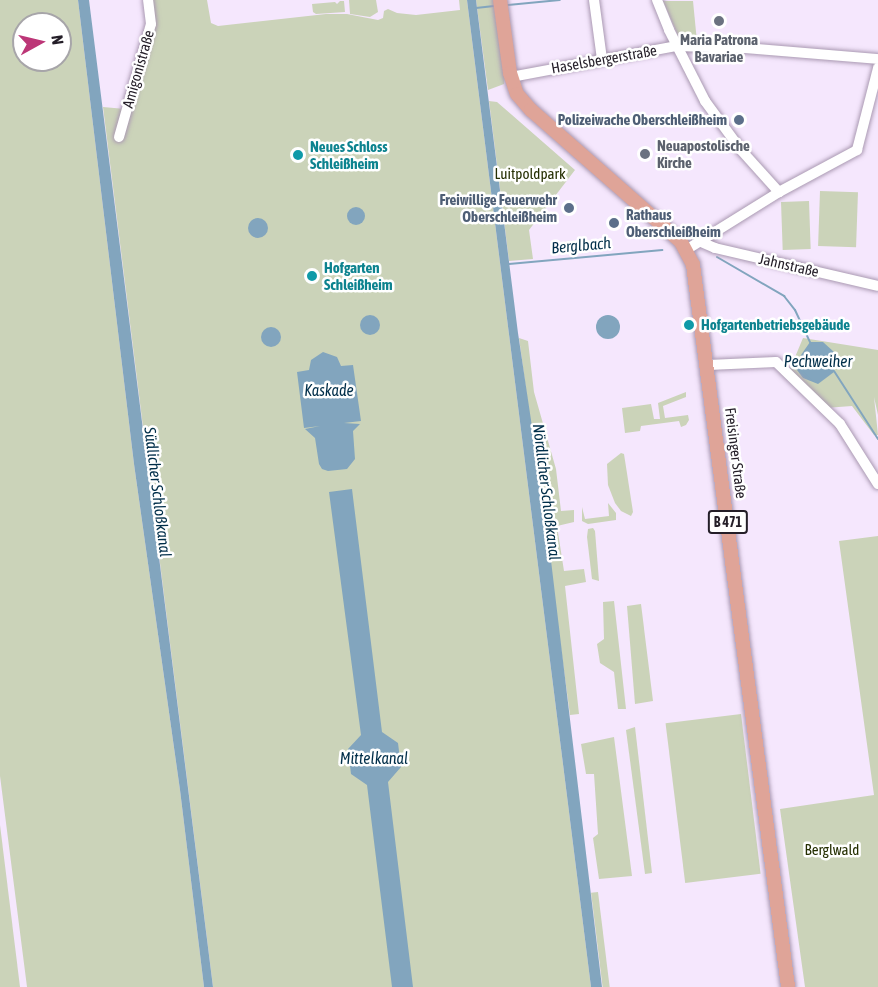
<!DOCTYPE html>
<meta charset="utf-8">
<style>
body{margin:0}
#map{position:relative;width:878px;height:987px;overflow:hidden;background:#f5e7fd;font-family:"Asap Condensed",sans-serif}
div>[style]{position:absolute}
.green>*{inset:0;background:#cbd3b9;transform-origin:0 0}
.water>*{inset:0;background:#82a5be}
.round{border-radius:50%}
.stream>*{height:2px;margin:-1px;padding:0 1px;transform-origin:1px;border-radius:1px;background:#82a5be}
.roads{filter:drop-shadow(0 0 2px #aa99b2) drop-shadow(0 0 2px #aa99b2)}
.minor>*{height:10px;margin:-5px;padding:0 5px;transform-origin:5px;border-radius:5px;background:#fff}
.major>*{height:14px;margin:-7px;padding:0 7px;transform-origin:7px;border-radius:7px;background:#dfa498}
.dots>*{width:16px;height:16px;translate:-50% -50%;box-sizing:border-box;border:3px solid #fff;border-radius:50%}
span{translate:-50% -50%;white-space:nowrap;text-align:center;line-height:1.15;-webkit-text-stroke:5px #fff;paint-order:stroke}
.shield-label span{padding:2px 4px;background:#fff;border:2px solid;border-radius:4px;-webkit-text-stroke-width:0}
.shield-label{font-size:14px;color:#241e28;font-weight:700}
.worship-label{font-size:15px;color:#5b616d;font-weight:700}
.left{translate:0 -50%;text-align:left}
.street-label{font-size:15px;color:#241e28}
.service-label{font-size:15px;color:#4e5e75;font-weight:700}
.right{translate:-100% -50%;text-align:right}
.culture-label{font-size:15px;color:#0d838f;font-weight:700}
.park-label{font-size:15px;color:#252f02}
.water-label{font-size:16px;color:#002e49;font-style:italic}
.north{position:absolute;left:12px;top:12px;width:60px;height:60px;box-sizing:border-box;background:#fff;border:2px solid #a7a5a9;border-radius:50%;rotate:82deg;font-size:16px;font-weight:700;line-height:24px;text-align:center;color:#241e28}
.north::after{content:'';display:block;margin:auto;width:21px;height:27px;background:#bc3677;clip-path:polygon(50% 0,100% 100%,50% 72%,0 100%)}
</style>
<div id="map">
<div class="green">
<i style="clip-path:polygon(evenodd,0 0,78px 0,134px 464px,180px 790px,204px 987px,27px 987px,0 776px,0 0,24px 24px,60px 24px,60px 60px,24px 60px,24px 24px)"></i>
<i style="clip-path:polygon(146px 0,207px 0,211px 23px,218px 26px,326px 14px,347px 14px,378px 20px,383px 18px,384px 11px,388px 9px,397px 13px,416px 15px,460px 10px,459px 0,467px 0,591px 987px,213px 987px,103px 107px,125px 109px,149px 22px)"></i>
<i style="clip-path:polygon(349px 0,376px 0,378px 12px,370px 17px,350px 14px)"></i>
<i style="clip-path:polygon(476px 0,495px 0,505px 75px,504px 84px,488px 90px)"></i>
<i style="clip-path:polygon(340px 1px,344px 1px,345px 12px,316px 14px,313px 12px,312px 4px,335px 2px,337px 4px)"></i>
<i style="clip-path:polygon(663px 1px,693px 1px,697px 42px,679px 38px)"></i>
<i style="clip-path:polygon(489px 101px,497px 102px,575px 170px,529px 230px,533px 259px,509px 261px)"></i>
<i style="left:820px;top:191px;width:38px;height:55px;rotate:2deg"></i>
<i style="left:809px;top:201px;width:48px;height:28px;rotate:88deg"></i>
<i style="clip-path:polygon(519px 338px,528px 341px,534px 392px,556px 469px,561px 511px,574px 510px,574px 522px,557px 526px,564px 571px,584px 569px,586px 582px,565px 586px,579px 714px,570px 715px)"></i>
<i style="clip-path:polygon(803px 338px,878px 350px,878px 415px,874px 397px,878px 435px,874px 435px,852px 406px,825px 408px,790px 369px)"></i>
<i style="clip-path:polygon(686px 392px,686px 397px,663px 406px,665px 418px,688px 415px,689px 420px,686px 425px,681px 427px,679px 421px,641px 426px,640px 431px,625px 433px,622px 408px,651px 404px,654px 419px,660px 419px,658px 403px)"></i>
<i style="clip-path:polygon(621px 453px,624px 454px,633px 512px,631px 516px,621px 511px,615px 503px,608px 485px,607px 464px)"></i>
<i style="clip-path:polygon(608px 503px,616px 513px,616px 520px,588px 524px,582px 521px,582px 507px,585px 519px,609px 516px)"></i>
<i style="clip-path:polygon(593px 528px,595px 531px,599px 581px,592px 579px,587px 537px,588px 529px)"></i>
<i style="clip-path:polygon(878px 536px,878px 987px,805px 987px,780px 809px,874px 795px,839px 541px)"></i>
<i style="clip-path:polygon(614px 601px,626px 709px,618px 709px,614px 672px,600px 663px,597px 644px,604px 639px,603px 602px)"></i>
<i style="clip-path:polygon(641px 604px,653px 701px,635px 704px,627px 606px)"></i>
<i style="left:741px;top:714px;width:161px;height:76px;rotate:83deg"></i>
<i style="clip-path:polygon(635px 727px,652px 873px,645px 874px,626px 730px)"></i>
<i style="clip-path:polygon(614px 737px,632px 876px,599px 879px,593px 838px,598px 834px,594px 774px,586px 774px,581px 744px)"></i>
<i style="clip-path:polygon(0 825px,20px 987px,0 987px)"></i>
<i style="left:598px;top:892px;width:96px;height:7px;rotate:83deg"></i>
</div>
<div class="water">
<i style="clip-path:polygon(78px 0,89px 0,213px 987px,204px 987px,180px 790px,134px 464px)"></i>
<i style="clip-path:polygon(467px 0,476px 0,518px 333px,547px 527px,602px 987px,591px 987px)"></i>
<i class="round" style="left:347px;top:207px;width:18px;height:18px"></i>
<i class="round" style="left:248px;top:218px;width:20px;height:20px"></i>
<i class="round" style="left:596px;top:315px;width:24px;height:24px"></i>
<i class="round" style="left:360px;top:315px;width:20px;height:20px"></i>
<i class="round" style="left:261px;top:327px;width:20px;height:20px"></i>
<i style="clip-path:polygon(810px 342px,823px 342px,834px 352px,834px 372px,818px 384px,803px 378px,797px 370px,801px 355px)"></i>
<i style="clip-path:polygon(323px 352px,337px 357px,341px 366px,353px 365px,361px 421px,344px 423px,360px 424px,353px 431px,355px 459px,347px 469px,328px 471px,322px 469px,319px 464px,315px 438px,305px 429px,320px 426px,304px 428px,297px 372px,309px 370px,311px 360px)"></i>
<i style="clip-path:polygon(352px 489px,382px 732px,398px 743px,401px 767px,388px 782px,413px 987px,392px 987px,367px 785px,351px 774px,348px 749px,361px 735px,329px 492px)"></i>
</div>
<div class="stream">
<i style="left:507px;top:5px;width:53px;rotate:-5.4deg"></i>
<i style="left:476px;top:8px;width:18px;rotate:-6deg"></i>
<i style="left:717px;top:257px;width:78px;rotate:30.2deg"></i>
<i style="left:784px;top:296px;width:18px;rotate:52deg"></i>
<i style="left:795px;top:310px;width:38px;rotate:65deg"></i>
<i style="left:509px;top:264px;width:154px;rotate:-5.2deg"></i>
<i style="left:834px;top:371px;width:81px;rotate:57.1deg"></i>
</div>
<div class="roads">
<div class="minor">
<i style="left:594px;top:0;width:60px;rotate:82.3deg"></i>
<i style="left:657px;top:0;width:32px;rotate:68deg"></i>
<i style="left:669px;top:30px;width:80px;rotate:63.1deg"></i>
<i style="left:705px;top:101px;width:61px;rotate:53.7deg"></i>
<i style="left:741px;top:150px;width:57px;rotate:47.9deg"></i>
<i style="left:511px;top:77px;width:169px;rotate:-10.6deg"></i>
<i style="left:677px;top:46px;width:67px;rotate:1.7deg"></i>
<i style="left:744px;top:48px;width:134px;rotate:4.7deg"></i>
<i style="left:119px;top:137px;width:117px;rotate:-74.2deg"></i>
<i style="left:151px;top:24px;width:24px;rotate:-97deg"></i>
<i style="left:701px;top:242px;width:15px;rotate:23deg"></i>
<i style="left:715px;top:248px;width:167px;rotate:13.1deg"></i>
<i style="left:686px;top:250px;width:110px;rotate:-31.9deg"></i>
<i style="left:779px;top:192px;width:89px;rotate:-28.3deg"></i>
<i style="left:857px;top:150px;width:85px;rotate:-75.6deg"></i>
<i style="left:708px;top:365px;width:68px;rotate:-2.5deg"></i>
<i style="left:776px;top:362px;width:89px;rotate:44.1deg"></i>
<i style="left:840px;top:424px;width:71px;rotate:57.7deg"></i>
</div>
<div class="major">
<i style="left:500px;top:0;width:74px;rotate:82.2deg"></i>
<i style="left:510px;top:73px;width:22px;rotate:72deg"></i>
<i style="left:517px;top:94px;width:21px;rotate:49deg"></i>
<i style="left:531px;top:110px;width:200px;rotate:41.3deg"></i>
<i style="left:681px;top:242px;width:26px;rotate:62deg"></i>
<i style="left:693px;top:265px;width:728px;rotate:82.5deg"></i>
</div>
</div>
<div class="dots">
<i style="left:719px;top:21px;background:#6b7280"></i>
<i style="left:739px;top:120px;background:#5c6f8a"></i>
<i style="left:645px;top:154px;background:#6b7280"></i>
<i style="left:298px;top:155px;background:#0f9aa8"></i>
<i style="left:569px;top:208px;background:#5c6f8a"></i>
<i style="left:614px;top:223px;background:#5c6f8a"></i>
<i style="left:312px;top:276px;background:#0f9aa8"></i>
<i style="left:689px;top:325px;background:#0f9aa8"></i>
</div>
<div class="shield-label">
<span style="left:728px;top:522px">B 471</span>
</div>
<div class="worship-label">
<span style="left:719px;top:48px">Maria Patrona<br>Bavariae</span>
<span class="left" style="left:657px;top:154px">Neuapostolische<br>Kirche</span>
</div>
<div class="street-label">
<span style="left:604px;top:59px;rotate:-10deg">Haselsbergerstraße</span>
<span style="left:138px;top:69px;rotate:-74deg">Amigonistraße</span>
<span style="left:789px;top:265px;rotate:13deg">Jahnstraße</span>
<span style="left:736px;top:453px;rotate:83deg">Freisinger Straße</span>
</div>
<div class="service-label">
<span class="right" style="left:727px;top:120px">Polizeiwache Oberschleißheim</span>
<span class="right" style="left:557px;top:208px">Freiwillige Feuerwehr<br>Oberschleißheim</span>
<span class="left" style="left:626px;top:223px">Rathaus<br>Oberschleißheim</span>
</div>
<div class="culture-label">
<span class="left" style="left:310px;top:155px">Neues Schloss<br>Schleißheim</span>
<span class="left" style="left:324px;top:276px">Hofgarten<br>Schleißheim</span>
<span class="left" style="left:701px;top:325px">Hofgartenbetriebsgebäude</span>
</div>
<div class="park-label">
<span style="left:530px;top:174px">Luitpoldpark</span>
<span style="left:832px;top:850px">Berglwald</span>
</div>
<div class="water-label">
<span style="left:581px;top:245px;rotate:-5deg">Berglbach</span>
<span style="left:818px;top:361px">Pechweiher</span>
<span style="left:329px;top:390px">Kaskade</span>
<span style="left:158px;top:492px;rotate:83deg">Südlicher Schloßkanal</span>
<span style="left:547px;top:492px;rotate:83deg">Nördlicher Schloßkanal</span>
<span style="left:374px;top:758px">Mittelkanal</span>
</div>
<div class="north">N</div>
</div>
